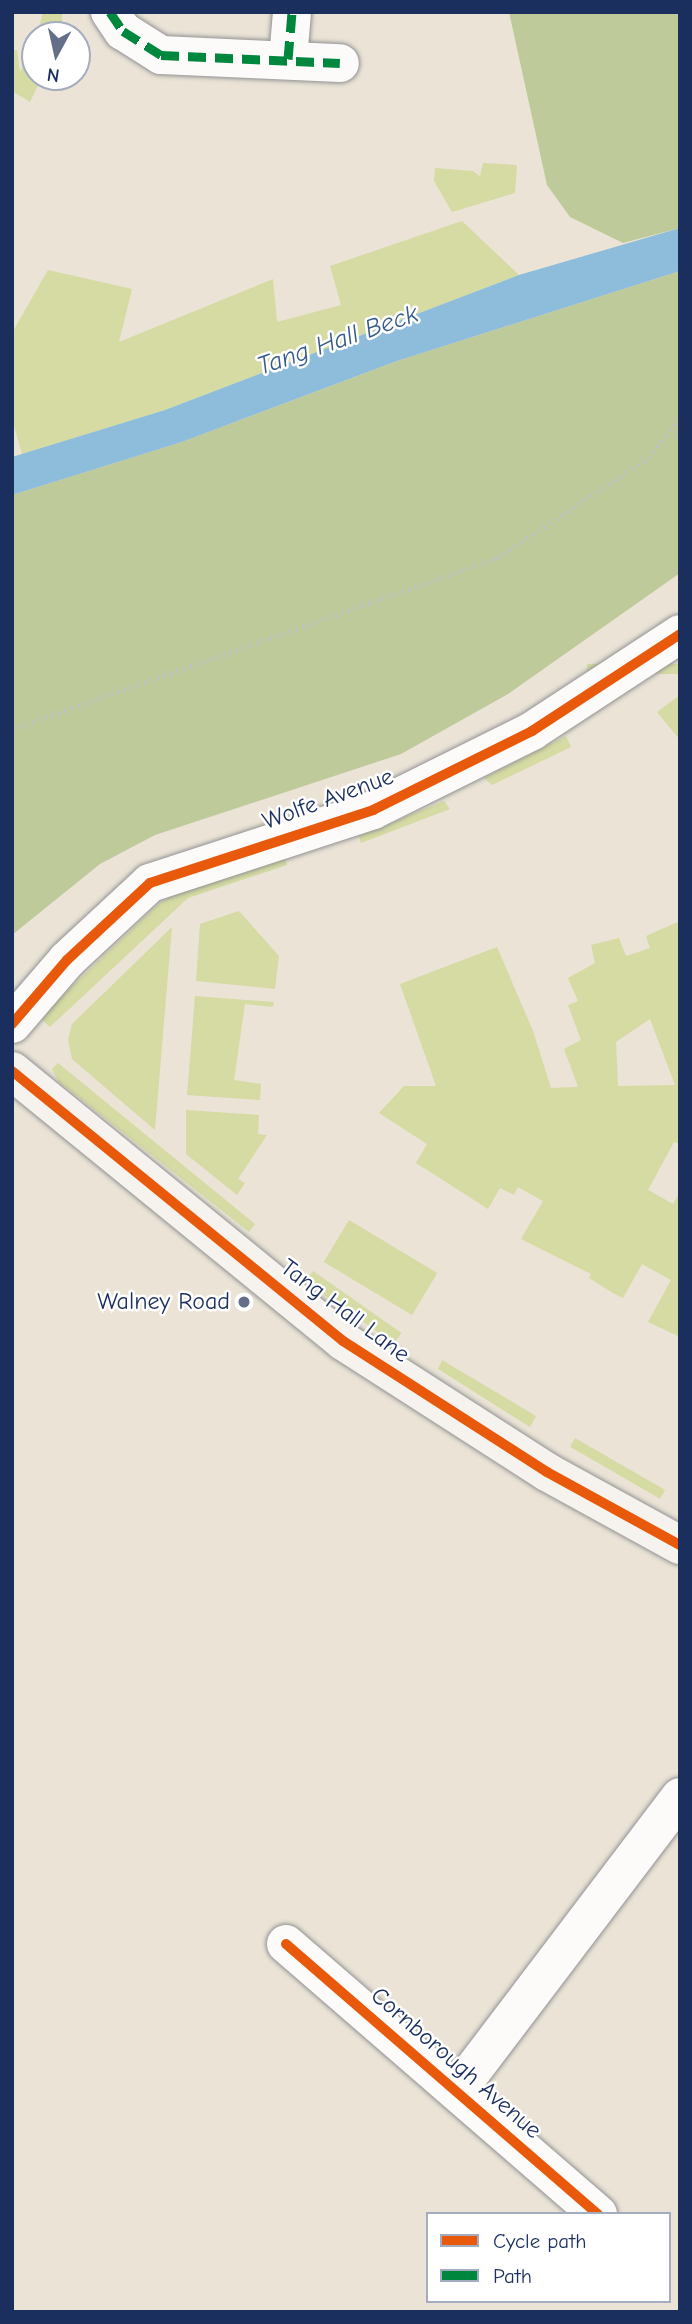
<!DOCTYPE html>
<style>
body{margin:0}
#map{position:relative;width:692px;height:2324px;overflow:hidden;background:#eae3d6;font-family:"Comic Neue",sans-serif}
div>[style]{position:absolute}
.green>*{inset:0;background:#d5dba2;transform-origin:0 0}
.forest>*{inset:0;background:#beca9a}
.water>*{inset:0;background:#8dbdda}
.path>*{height:4.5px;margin-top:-2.25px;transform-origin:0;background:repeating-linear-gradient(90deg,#c0c0c2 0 2px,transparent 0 7px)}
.roads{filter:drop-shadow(0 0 2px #939394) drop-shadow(0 0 2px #939394)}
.street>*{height:38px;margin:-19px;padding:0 19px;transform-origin:19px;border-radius:19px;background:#fcfbf9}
.secondary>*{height:38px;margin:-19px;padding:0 19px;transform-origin:19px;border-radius:19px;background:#f6f2ee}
.quiet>*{height:9px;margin-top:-4.5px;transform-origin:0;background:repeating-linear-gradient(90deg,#00873e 0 18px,transparent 0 27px)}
.cycleway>*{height:10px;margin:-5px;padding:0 5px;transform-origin:5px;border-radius:5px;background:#e8590c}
.dots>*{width:19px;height:19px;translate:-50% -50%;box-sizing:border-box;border:4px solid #fff;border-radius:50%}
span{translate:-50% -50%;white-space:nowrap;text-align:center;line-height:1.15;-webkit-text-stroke:5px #fff;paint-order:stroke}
.street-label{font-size:24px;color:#1b2f5e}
.poi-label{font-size:24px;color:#1b2f5e}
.right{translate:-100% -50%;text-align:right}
.water-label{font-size:26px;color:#355b8a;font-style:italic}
.frame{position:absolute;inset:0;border:14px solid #1b2f5e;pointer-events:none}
.legend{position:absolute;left:426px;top:2212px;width:245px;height:91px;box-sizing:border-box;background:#fff;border:2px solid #a4acbf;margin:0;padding:9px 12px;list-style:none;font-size:21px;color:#1b2f5e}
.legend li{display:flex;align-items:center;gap:14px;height:35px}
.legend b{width:35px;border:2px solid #a4acbf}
.north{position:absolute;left:21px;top:21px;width:70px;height:70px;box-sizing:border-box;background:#fff;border:2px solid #a4acbf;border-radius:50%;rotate:188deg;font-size:19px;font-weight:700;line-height:28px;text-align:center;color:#1b2f5e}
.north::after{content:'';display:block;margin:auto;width:24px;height:32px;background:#636e88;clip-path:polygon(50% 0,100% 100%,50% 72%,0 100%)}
</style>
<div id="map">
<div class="green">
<i style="clip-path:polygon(43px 12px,62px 12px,62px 35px,37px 35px)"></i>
<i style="clip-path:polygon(35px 40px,35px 77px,42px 77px,30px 102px,12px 91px,12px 50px,17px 50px,20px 72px)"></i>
<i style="clip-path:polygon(483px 163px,517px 165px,515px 193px,452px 212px,434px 181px,435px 168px,473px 171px,480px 176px)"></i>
<i style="clip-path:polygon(462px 221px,519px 275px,165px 410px,22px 454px,12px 419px,12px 333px,48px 270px,132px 289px,119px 342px,273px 279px,277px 322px,341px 305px,330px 266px)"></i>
<i style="left:680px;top:664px;width:10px;height:93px;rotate:90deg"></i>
<i style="clip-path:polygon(680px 695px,680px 740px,657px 712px)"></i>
<i style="clip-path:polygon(566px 736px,571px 747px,492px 785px,484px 778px)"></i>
<i style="clip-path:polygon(444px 801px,450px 809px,361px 843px,359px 836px)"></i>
<i style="clip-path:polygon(284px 853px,287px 865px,188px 898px,50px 1027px,40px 1017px,156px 906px,183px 887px)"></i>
<i style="clip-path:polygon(239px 911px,279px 956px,275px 989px,196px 981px,200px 924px)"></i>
<i style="clip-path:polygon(evenodd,680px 921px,680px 1144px,674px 1142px,648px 1190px,673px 1204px,680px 1192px,680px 1337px,648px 1322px,671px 1280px,642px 1264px,623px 1298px,613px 1293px,589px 1278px,591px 1274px,521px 1239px,543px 1201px,518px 1187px,514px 1195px,500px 1188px,488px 1209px,416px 1163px,427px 1144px,379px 1113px,404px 1086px,436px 1086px,400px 984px,497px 947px,533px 1031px,551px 1088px,578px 1087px,564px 1049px,581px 1040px,568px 1005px,578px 1001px,568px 978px,595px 963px,591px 945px,619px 938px,626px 956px,650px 948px,646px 936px,680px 921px,650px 1019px,675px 1085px,618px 1086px,616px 1042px,650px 1019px)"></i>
<i style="clip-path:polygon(172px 927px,155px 1130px,72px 1059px,68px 1040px,72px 1024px)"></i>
<i style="clip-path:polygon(195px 996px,274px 1002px,273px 1007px,245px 1004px,234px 1080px,261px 1084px,260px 1100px,187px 1095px)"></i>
<i style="clip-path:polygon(58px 1063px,255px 1224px,249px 1232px,58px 1081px,52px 1069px)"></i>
<i style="clip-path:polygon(186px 1110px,259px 1115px,258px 1134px,267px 1135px,238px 1179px,245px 1183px,237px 1195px,186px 1154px)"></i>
<i style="left:349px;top:1220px;width:103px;height:49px;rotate:31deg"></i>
<i style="left:313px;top:1271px;width:108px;height:13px;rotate:35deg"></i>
<i style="clip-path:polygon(442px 1360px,536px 1416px,530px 1427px,438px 1369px)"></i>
<i style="left:575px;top:1438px;width:104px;height:10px;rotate:30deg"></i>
</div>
<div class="forest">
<i style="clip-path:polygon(509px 12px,680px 12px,680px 228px,623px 243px,570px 217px,547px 185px)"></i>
<i style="clip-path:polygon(680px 271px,680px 573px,508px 694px,401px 754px,155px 835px,100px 864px,12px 935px,12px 495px,182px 442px,397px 361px)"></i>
</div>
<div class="water">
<i style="clip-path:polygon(680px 228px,680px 271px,397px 361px,182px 442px,12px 495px,12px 457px,165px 410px,519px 275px)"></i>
</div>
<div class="path">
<i style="left:12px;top:729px;width:514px;rotate:-19.42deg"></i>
<i style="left:497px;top:558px;width:181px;rotate:-33.5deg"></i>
<i style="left:648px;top:458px;width:50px;rotate:-50.6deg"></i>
</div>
<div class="roads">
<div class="street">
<i style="left:110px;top:12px;width:23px;rotate:56deg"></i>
<i style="left:123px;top:31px;width:45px;rotate:32.3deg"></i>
<i style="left:161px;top:55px;width:179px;rotate:2.6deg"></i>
<i style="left:288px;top:59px;width:47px;rotate:-85.1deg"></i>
<i style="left:12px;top:1024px;width:84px;rotate:-49.3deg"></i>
<i style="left:67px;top:960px;width:113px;rotate:-42.9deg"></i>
<i style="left:150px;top:883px;width:235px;rotate:-18.1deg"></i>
<i style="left:373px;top:810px;width:178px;rotate:-26.4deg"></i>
<i style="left:532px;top:731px;width:177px;rotate:-33.2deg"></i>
<i style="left:286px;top:1944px;width:413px;rotate:40.9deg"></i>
<i style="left:457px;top:2091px;width:369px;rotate:-52.8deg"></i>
</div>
<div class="secondary">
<i style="left:12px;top:1071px;width:427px;rotate:39.2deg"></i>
<i style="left:343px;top:1341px;width:242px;rotate:32.7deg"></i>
<i style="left:547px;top:1472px;width:152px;rotate:28.8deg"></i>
</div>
</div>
<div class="quiet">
<i style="left:110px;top:12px;width:23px;rotate:56deg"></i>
<i style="left:123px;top:31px;width:45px;rotate:32.3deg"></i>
<i style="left:161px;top:55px;width:179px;rotate:2.6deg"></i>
<i style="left:288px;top:59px;width:47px;rotate:-85.1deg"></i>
</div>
<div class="cycleway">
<i style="left:12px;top:1024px;width:84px;rotate:-49.3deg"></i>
<i style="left:67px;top:960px;width:113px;rotate:-42.9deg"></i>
<i style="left:150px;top:883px;width:235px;rotate:-18.1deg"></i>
<i style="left:373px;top:810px;width:178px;rotate:-26.4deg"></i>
<i style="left:532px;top:731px;width:177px;rotate:-33.2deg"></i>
<i style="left:12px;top:1071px;width:427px;rotate:39.2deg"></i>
<i style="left:343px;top:1341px;width:242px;rotate:32.7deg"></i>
<i style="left:547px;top:1472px;width:152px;rotate:28.8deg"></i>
<i style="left:286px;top:1944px;width:413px;rotate:40.9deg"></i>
</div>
<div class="dots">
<i style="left:244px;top:1302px;background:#636e88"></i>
</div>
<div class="street-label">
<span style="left:328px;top:799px;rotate:-20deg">Wolfe Avenue</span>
<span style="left:345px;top:1311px;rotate:37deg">Tang Hall Lane</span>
<span style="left:456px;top:2063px;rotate:41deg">Cornborough Avenue</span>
</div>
<div class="poi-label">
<span class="right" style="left:230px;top:1302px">Walney Road</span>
</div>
<div class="water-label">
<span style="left:338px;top:341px;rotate:-19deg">Tang Hall Beck</span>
</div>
<div class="frame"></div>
<ul class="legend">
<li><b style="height:9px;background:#e8590c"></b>Cycle path</li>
<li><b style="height:9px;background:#00873e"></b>Path</li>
</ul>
<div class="north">N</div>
</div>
